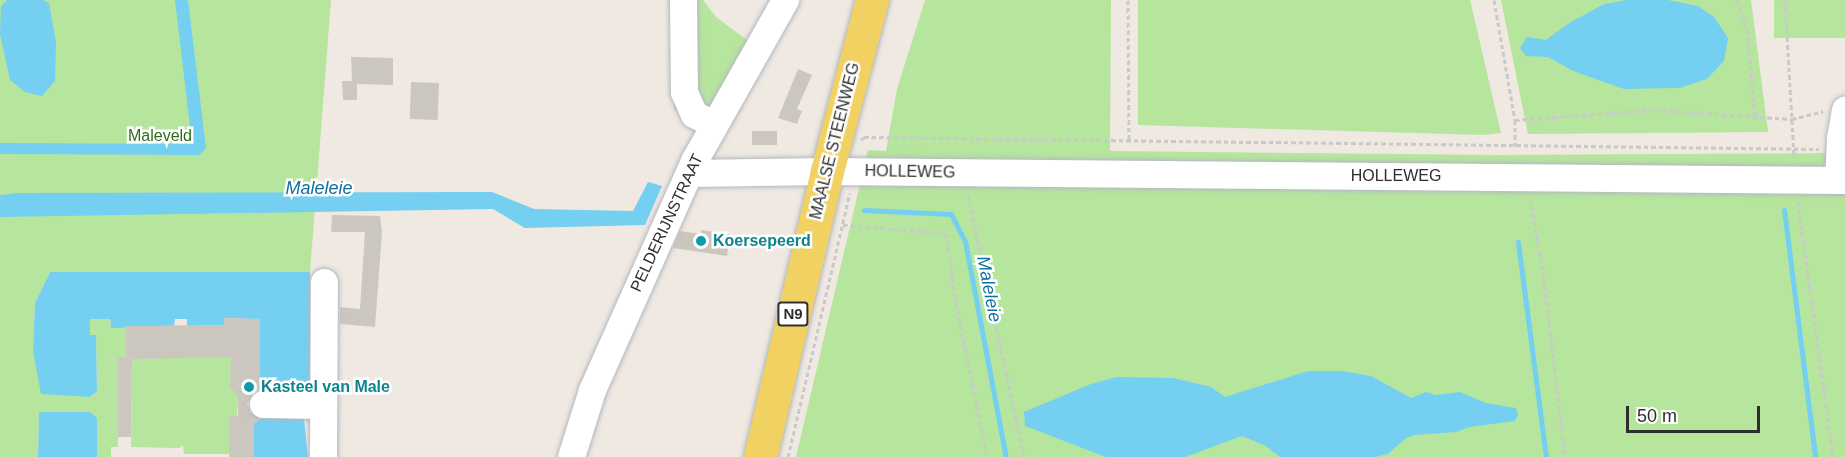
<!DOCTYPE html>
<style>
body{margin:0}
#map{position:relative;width:1845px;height:457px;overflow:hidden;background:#efe9e1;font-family:Helvetica,sans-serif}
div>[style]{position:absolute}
.green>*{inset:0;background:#b6e59e;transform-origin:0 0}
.water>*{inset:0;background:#75cff0}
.stream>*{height:5px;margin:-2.5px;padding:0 2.5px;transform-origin:2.5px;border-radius:2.5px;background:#75cff0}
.building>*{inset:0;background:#cbc7bf;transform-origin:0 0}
.path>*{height:3px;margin-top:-1.5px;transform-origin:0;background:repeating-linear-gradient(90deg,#c9c9c9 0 4.5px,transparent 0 7.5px)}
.roads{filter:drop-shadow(0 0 2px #b4b7c1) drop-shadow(0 0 2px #b4b7c1)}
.minor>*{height:27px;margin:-13.5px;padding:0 13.5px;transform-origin:13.5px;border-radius:13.5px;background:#fff}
.major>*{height:33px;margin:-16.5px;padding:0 16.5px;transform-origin:16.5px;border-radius:16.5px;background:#f2d163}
.dots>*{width:16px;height:16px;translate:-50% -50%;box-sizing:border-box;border:3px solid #fff;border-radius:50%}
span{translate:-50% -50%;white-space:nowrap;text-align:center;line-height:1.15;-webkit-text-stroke:5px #fff;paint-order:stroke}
.shield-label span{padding:2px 4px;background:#fff;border:2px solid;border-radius:4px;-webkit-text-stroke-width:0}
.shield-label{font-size:15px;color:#2e2e2e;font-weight:700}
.park-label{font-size:16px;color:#2c6e1b}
.street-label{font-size:16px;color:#2e2e2e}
.culture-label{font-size:16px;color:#0d838f;font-weight:700}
.left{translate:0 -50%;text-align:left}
.water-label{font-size:18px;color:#0d6fa3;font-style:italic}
.scale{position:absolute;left:1626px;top:406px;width:134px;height:27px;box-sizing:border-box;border:3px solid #2e2e2e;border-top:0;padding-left:8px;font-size:18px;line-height:21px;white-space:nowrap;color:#2e2e2e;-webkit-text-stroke:4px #fff;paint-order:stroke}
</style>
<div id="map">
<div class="green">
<i style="clip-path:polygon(0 0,331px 0,310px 272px,50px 272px,35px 303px,33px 351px,90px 397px,97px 390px,96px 336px,89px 335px,90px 319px,110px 319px,111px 328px,126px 326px,126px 358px,118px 358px,118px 447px,111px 447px,111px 457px,96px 457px,96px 418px,90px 412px,39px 412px,38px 457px,0 457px)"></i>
<i style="clip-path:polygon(675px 0,703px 0,716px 17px,759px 49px,713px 124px,674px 110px)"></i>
<i style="clip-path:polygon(925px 0,1111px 0,1110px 151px,1499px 155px,1845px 153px,1845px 457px,796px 457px,868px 150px,886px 151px,897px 89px)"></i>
<i style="clip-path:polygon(1138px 0,1470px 0,1501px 133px,1483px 135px,1138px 125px)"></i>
<i style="clip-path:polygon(1501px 0,1751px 0,1768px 132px,1528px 134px)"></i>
<i style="left:1774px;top:0;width:71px;height:38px"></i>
<i style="clip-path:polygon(194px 357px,231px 357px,230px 387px,238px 395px,237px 416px,229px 416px,229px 454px,184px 454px,183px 445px,180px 448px,131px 447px,132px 359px)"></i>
</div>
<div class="water">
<i style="clip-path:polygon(7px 0,43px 0,49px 3px,56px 42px,55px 81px,42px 96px,25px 92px,10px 80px,0 34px,1px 6px)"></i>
<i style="clip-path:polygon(175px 0,188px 0,206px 148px,200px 155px,0 154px,0 143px,192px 144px)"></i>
<i style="clip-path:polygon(1627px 0,1668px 0,1698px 6px,1714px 17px,1728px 38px,1724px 61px,1707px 79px,1679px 88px,1624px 89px,1573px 71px,1548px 57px,1526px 56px,1520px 48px,1527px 37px,1546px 40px,1569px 23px,1604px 4px)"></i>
<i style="clip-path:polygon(648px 182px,662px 186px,645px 225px,525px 228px,493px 209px,0 217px,0 195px,18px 193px,492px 192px,534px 209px,633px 211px)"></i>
<i style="clip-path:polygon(50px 272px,310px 272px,310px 381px,304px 391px,293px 398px,292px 412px,304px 419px,308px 457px,254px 457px,254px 419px,262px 418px,264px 390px,260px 387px,260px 319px,224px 318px,224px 325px,187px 326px,187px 319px,175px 319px,174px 326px,111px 328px,110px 319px,90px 319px,90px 335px,96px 335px,97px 391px,90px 397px,41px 394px,33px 351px,35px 303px)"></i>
<i style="clip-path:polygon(1308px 371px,1343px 371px,1371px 376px,1411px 398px,1426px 392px,1436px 395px,1460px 392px,1486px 403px,1516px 408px,1518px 415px,1515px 421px,1469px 427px,1456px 432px,1415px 435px,1406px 438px,1388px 454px,1375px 457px,1280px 457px,1266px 446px,1242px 436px,1185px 457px,1106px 457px,1025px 426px,1024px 412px,1091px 384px,1117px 377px,1173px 378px,1211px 387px,1225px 397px)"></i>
<i style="clip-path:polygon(39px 412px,90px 412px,97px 418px,97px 457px,38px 457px)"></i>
</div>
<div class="stream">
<i style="left:864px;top:210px;width:87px;rotate:2.6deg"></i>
<i style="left:951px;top:214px;width:30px;rotate:63deg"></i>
<i style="left:965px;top:241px;width:220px;rotate:79.3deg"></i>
<i style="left:1784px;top:210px;width:249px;rotate:82.8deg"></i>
<i style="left:1518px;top:242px;width:217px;rotate:82.6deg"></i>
</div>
<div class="building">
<i style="clip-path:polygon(351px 57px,393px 58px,393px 85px,357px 84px,357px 100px,343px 100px,342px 81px,352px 81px)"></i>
<i style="clip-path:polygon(798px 69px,812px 75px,797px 109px,802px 111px,797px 124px,778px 118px)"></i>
<i style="left:411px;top:82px;width:28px;height:37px;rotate:2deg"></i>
<i style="left:752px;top:131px;width:25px;height:14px"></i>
<i style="clip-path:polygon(332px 215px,380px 216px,382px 232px,375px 327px,340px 324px,340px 307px,360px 309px,365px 232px,331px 232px)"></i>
<i style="clip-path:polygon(701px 230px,730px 234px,727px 256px,673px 248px,680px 231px,701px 234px)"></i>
<i style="clip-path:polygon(224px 318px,260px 319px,260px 384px,263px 388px,255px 391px,247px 403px,250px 412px,261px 419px,254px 424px,254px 457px,229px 457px,229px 416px,238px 416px,238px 396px,230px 387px,231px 357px,132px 359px,131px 437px,118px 437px,118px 358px,126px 357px,126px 326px,224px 325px)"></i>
</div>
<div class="path">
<i style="left:1128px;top:0;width:141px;rotate:89.6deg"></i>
<i style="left:1494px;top:0;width:122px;rotate:80.1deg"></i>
<i style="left:1515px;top:120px;width:26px;rotate:90deg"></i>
<i style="left:1737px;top:0;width:31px;rotate:71deg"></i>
<i style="left:1747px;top:29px;width:87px;rotate:84.7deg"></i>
<i style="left:1785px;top:0;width:157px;rotate:86.7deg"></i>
<i style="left:1515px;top:120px;width:140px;rotate:-4.1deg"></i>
<i style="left:1655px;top:110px;width:137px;rotate:3.8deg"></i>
<i style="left:1792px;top:119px;width:32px;rotate:-14deg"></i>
<i style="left:861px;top:140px;width:4px;rotate:-45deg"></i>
<i style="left:864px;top:137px;width:955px;rotate:0.72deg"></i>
<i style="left:968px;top:195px;width:268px;rotate:77.9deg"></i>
<i style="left:1530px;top:199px;width:73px;rotate:79.8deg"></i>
<i style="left:1543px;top:271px;width:187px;rotate:83.3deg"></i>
<i style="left:1798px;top:202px;width:257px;rotate:82.2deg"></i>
<i style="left:843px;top:225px;width:103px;rotate:4.4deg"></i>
<i style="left:946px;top:233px;width:71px;rotate:81.9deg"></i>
<i style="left:956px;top:303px;width:157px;rotate:78.6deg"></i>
<i style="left:788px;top:457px;width:271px;rotate:-76.8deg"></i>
</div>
<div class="roads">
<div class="minor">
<i style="left:683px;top:0;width:92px;rotate:89.4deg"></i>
<i style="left:684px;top:92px;width:24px;rotate:66deg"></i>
<i style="left:694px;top:114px;width:21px;rotate:28deg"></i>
<i style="left:689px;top:173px;width:138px;rotate:-0.8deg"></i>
<i style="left:827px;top:171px;width:1018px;rotate:0.51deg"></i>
<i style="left:1838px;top:180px;width:42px;rotate:-87.3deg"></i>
<i style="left:1840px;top:138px;width:29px;rotate:-80deg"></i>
<i style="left:263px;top:404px;width:58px;rotate:1deg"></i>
<i style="left:323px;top:457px;width:175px;rotate:-89.7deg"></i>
<i style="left:571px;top:457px;width:70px;rotate:-72.6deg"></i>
<i style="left:592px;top:390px;width:253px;rotate:-66deg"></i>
<i style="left:695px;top:159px;width:183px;rotate:-60.5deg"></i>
</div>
<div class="major">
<i style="left:760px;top:457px;width:294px;rotate:-76.8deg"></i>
<i style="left:827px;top:171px;width:177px;rotate:-75.3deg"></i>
</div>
</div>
<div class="dots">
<i style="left:701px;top:241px;background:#0f9aa8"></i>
<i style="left:249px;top:387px;background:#0f9aa8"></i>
</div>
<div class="shield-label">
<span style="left:793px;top:314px">N9</span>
</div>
<div class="park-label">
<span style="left:160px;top:136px">Maleveld</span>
</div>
<div class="street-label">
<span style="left:835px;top:141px;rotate:-76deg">MAALSE STEENWEG</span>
<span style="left:910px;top:172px;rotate:1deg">HOLLEWEG</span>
<span style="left:1396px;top:176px">HOLLEWEG</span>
<span style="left:667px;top:223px;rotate:-65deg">PELDERIJNSTRAAT</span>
</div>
<div class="culture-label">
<span class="left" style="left:713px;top:241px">Koersepeerd</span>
<span class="left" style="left:261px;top:387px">Kasteel van Male</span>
</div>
<div class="water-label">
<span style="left:319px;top:188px">Maleleie</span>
<span style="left:989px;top:289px;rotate:79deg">Maleleie</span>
</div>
<div class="scale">50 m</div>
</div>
